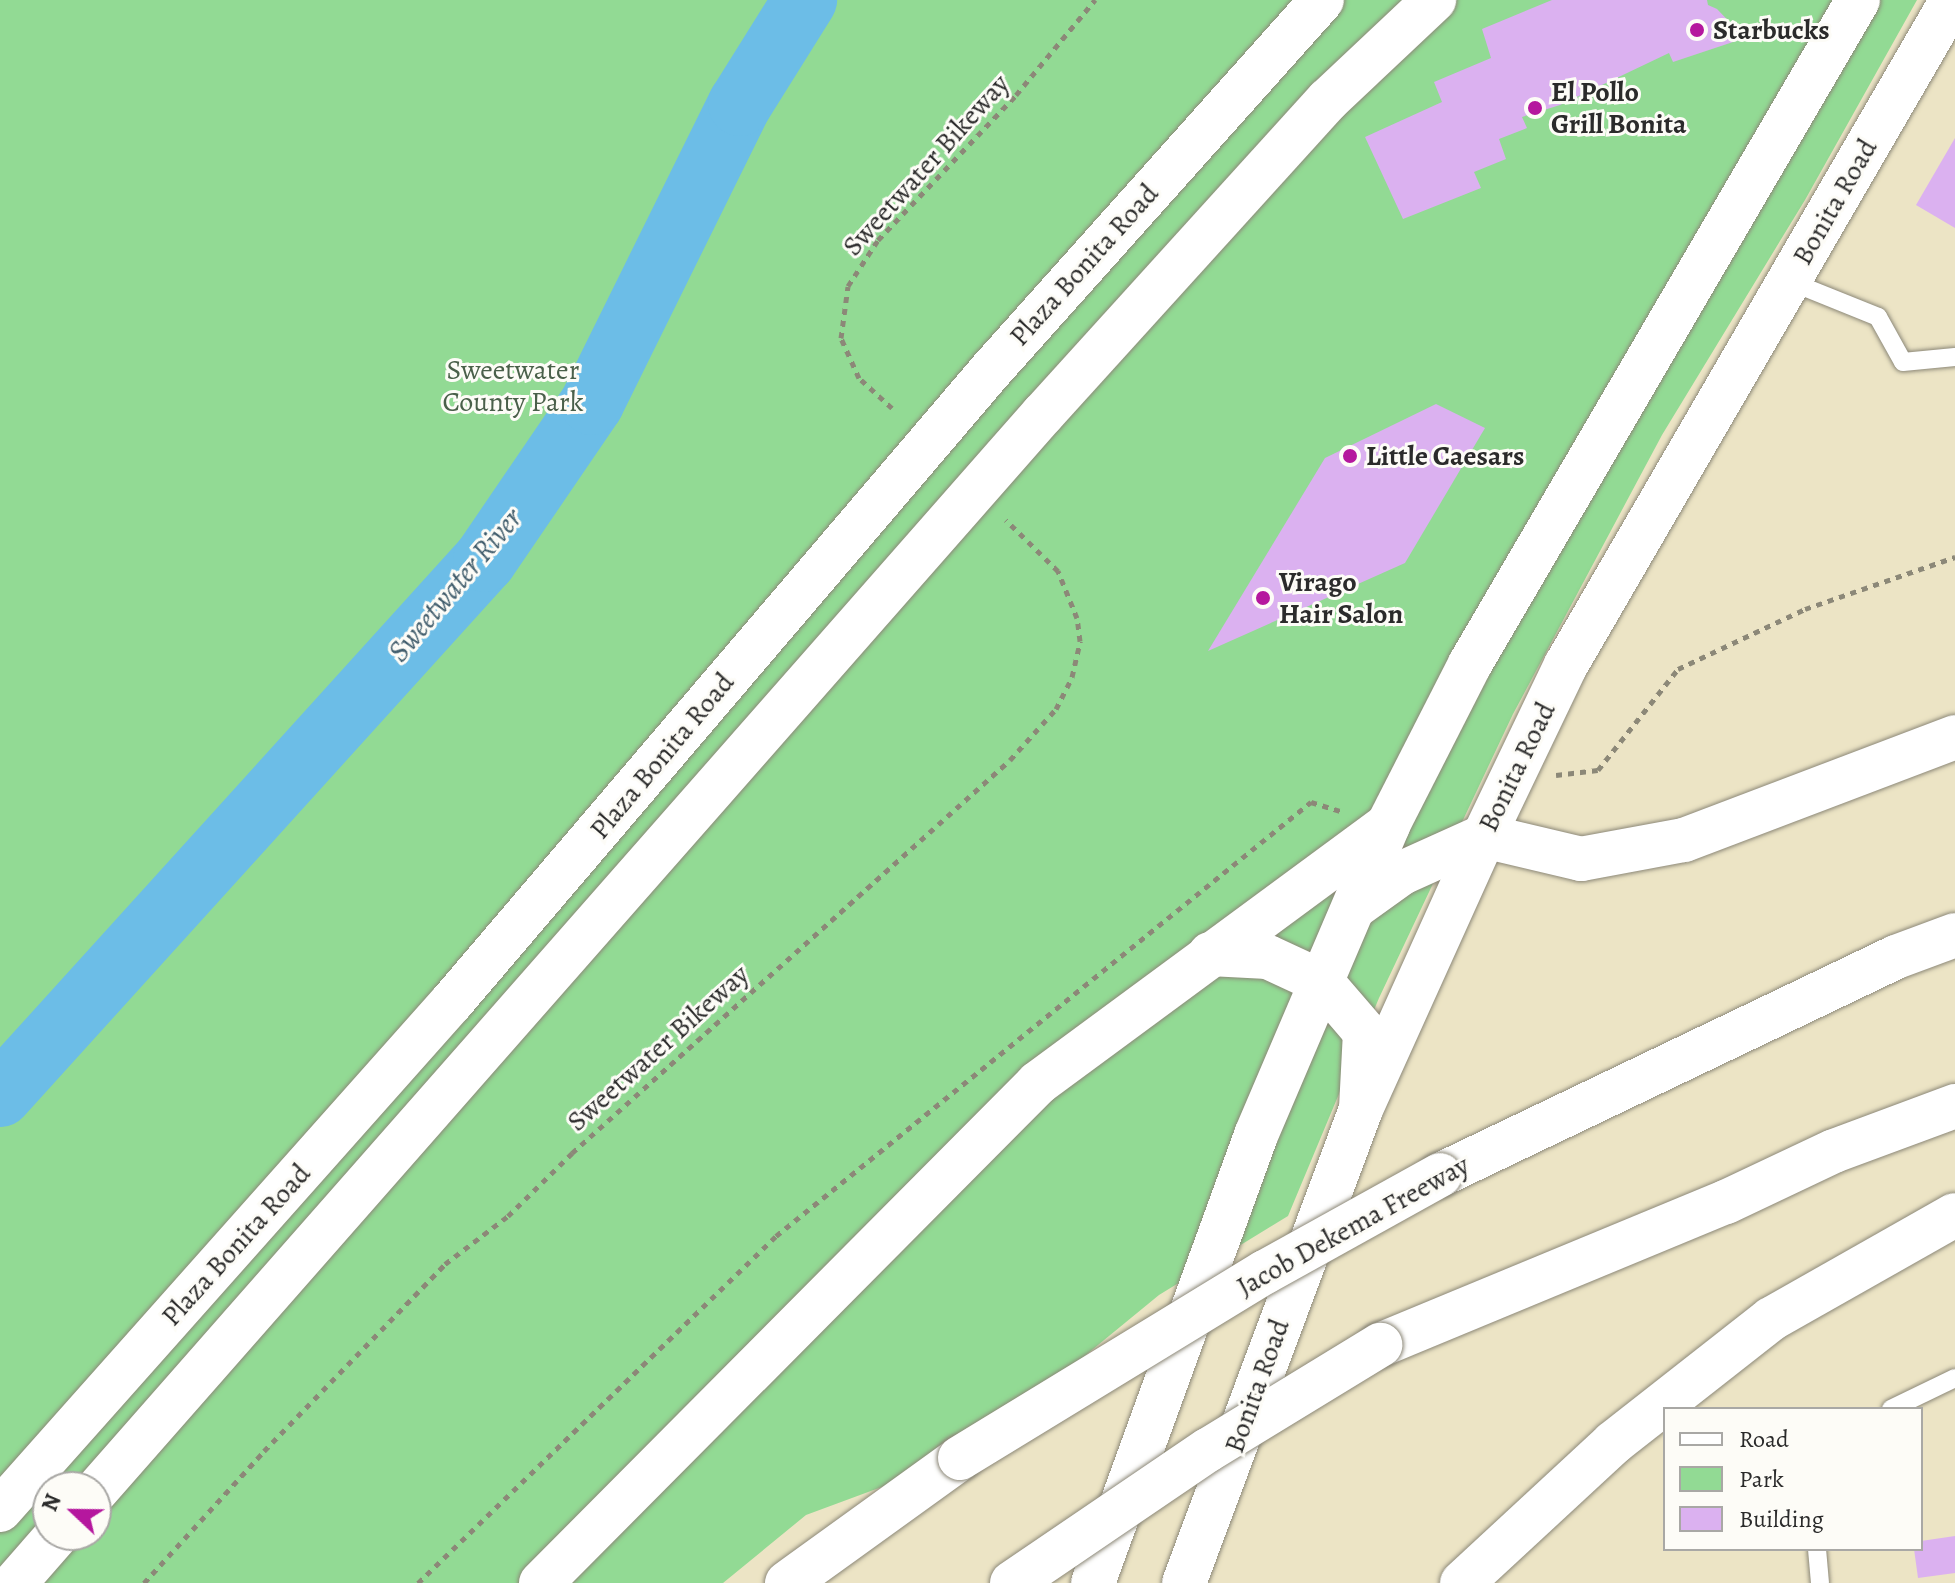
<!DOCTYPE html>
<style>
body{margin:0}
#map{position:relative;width:1955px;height:1583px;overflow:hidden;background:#ece4c5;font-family:Alegreya,serif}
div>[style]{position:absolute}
.green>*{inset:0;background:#92da94}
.river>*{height:64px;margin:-32px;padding:0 32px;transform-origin:32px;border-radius:32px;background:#6cbde7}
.building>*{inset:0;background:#dbb1f0}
.path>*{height:5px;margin-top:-2.5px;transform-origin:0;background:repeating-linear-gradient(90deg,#8c8878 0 6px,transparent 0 12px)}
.roads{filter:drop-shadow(0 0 2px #8c8878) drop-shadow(0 0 2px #8c8878)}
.service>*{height:18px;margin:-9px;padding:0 9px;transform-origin:9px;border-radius:9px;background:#fff}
.secondary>*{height:44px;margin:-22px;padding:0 22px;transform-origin:22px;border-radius:22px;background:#fff}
.primary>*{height:44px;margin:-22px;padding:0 22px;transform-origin:22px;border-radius:22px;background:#fff}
.motorway>*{height:44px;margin:-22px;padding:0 22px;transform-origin:22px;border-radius:22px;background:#fff}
.bridges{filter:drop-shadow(0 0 2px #8c8878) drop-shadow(0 0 2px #8c8878)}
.motorway-bridge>*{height:44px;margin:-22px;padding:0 22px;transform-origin:22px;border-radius:22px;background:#fff}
.dots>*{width:22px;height:22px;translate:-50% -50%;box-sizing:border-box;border:4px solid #fdfcf7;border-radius:50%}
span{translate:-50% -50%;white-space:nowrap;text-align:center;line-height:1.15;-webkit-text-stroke:6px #fdfcf7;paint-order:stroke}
.poi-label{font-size:28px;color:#2b2b2b;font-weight:700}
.left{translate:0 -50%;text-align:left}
.street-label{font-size:28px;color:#2b2b2b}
.park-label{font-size:28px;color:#4a604a}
.water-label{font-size:30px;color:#425e6d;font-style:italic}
.legend{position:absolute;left:1663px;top:1407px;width:260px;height:144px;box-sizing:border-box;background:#fdfcf7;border:2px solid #a9a8a5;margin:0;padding:10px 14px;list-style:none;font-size:24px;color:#2b2b2b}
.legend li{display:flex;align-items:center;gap:16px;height:40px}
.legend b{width:40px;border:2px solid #a9a8a5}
.north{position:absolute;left:32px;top:1471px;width:80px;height:80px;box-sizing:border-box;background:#fdfcf7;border:2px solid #a9a8a5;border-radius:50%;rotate:292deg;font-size:22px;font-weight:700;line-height:32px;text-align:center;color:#2b2b2b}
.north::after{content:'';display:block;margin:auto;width:28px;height:36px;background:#b5179e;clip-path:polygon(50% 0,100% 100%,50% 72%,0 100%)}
</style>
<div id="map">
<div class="green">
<i style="clip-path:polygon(evenodd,0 0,1917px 0,1805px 200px,1662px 435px,1513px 714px,1379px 998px,1288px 1216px,1159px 1295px,960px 1458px,806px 1515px,723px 1583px,0 1583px,0 0,48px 1487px,96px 1487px,96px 1535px,48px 1535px,48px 1487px)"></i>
</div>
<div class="river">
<i style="left:0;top:1095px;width:722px;rotate:-47.81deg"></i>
<i style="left:485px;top:560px;width:190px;rotate:-55.7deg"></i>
<i style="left:592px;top:403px;width:334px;rotate:-63.7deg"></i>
<i style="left:740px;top:104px;width:123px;rotate:-58deg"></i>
</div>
<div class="building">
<i style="clip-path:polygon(1552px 0,1707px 0,1708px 5px,1717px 9px,1745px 38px,1673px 62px,1669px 53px,1560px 105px,1522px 117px,1527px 128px,1499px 139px,1506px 159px,1474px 172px,1481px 188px,1403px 219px,1365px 137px,1442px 102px,1434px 82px,1491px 58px,1482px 29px)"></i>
<i style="clip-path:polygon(1955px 138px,1955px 228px,1916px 205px)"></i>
<i style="clip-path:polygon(1436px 404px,1485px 428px,1405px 563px,1208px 651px,1325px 458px)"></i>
<i style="clip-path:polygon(1955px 1536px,1955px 1573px,1918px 1578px,1914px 1549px,1921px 1549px,1921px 1541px)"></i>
</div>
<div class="path">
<i style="left:892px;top:408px;width:45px;rotate:-137.7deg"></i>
<i style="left:859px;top:378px;width:44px;rotate:-114.2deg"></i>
<i style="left:841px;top:338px;width:52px;rotate:-82.3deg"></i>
<i style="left:848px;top:286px;width:55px;rotate:-56.9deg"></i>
<i style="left:878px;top:240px;width:200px;rotate:-46.4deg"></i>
<i style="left:1016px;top:95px;width:124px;rotate:-50.3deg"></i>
<i style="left:1556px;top:775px;width:42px;rotate:-6.8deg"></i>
<i style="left:1598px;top:770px;width:129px;rotate:-51.6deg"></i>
<i style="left:1678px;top:669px;width:140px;rotate:-25.3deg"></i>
<i style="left:1805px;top:609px;width:159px;rotate:-19.1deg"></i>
<i style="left:144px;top:1583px;width:178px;rotate:-47.7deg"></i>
<i style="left:264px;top:1451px;width:260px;rotate:-45.9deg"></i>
<i style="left:445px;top:1264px;width:79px;rotate:-37.3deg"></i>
<i style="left:508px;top:1216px;width:90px;rotate:-44.5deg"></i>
<i style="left:572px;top:1153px;width:588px;rotate:-41.9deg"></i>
<i style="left:1010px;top:760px;width:69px;rotate:-48deg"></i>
<i style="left:1056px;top:709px;width:36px;rotate:-63deg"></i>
<i style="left:1072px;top:677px;width:37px;rotate:-77deg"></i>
<i style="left:1080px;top:641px;width:23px;rotate:-97deg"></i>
<i style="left:1077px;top:618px;width:51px;rotate:-112deg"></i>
<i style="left:1058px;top:571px;width:73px;rotate:-135.6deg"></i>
<i style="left:418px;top:1583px;width:499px;rotate:-44.1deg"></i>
<i style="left:776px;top:1236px;width:689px;rotate:-39.05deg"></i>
<i style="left:1311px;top:802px;width:31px;rotate:17deg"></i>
</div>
<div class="roads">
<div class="service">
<i style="left:1789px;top:281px;width:96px;rotate:22deg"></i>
<i style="left:1878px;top:317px;width:51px;rotate:60.9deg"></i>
<i style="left:1903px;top:362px;width:52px;rotate:-5.5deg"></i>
<i style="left:1891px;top:1409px;width:71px;rotate:-25.8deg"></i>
<i style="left:1817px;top:1549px;width:34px;rotate:85deg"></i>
</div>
<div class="secondary">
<i style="left:96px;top:1491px;width:1434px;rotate:-48.68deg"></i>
<i style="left:1043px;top:414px;width:424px;rotate:-47.8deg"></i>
<i style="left:1328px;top:100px;width:146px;rotate:-43.3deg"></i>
<i style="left:0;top:1510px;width:679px;rotate:-48.35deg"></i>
<i style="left:451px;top:1003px;width:833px;rotate:-49.53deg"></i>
<i style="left:992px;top:369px;width:495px;rotate:-48.2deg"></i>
<i style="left:15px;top:1583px;width:64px;rotate:-48.8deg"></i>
</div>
<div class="primary">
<i style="left:1093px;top:1583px;width:477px;rotate:-70deg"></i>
<i style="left:1256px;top:1135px;width:337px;rotate:-66.9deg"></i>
<i style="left:1388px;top:825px;width:181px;rotate:-63deg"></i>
<i style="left:1470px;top:664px;width:769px;rotate:-59.7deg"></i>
<i style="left:1184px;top:1583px;width:506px;rotate:-69.52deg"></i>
<i style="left:1361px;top:1109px;width:299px;rotate:-65.7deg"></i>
<i style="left:1484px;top:836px;width:190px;rotate:-64.4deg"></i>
<i style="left:1566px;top:665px;width:769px;rotate:-59.87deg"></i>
</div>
<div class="motorway">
<i style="left:1356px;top:906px;width:57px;rotate:-35.7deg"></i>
<i style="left:1402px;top:873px;width:90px;rotate:-24.3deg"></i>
<i style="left:1484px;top:836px;width:100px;rotate:13.3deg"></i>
<i style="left:1581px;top:859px;width:105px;rotate:-10.5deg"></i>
<i style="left:1684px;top:840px;width:290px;rotate:-20.8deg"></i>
<i style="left:1210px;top:954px;width:58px;rotate:3deg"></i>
<i style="left:1268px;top:957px;width:60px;rotate:24.8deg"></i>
<i style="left:1322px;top:982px;width:66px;rotate:49.3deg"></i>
<i style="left:1365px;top:1032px;width:77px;rotate:93deg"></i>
<i style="left:1440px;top:1175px;width:505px;rotate:-25.55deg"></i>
<i style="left:1896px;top:957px;width:63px;rotate:-20.4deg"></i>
<i style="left:1380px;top:1345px;width:374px;rotate:-22.5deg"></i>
<i style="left:1726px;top:1202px;width:119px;rotate:-25.3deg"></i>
<i style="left:1834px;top:1151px;width:129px;rotate:-20.4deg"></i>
<i style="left:541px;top:1583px;width:705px;rotate:-45.17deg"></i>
<i style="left:1038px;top:1083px;width:435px;rotate:-36.4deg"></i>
<i style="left:787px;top:1583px;width:213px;rotate:-35.8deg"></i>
<i style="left:1462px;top:1583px;width:206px;rotate:-42.8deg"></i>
<i style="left:1613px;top:1443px;width:201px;rotate:-38.1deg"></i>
<i style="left:1771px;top:1319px;width:211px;rotate:-29.5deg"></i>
</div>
</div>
<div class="bridges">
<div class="motorway-bridge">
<i style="left:960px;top:1458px;width:357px;rotate:-31.4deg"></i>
<i style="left:1265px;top:1272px;width:200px;rotate:-29deg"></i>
<i style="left:1012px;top:1583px;width:237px;rotate:-34.2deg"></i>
<i style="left:1208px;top:1450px;width:202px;rotate:-31.4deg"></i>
</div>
</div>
<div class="dots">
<i style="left:1697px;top:30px;background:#b5179e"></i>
<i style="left:1535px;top:108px;background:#b5179e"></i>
<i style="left:1350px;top:456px;background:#b5179e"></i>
<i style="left:1263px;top:598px;background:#b5179e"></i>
</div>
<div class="poi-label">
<span class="left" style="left:1713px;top:30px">Starbucks</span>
<span class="left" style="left:1551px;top:108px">El Pollo<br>Grill Bonita</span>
<span class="left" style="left:1366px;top:456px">Little Caesars</span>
<span class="left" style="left:1279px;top:598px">Virago<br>Hair Salon</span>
</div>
<div class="street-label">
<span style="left:926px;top:165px;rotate:-48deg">Sweetwater Bikeway</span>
<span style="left:1835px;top:202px;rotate:-60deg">Bonita Road</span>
<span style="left:1084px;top:265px;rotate:-48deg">Plaza Bonita Road</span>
<span style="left:662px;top:756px;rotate:-50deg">Plaza Bonita Road</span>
<span style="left:1517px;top:767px;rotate:-64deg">Bonita Road</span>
<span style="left:658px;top:1048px;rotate:-42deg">Sweetwater Bikeway</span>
<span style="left:1353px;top:1226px;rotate:-29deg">Jacob Dekema Freeway</span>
<span style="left:236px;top:1245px;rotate:-48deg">Plaza Bonita Road</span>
<span style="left:1257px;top:1386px;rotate:-70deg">Bonita Road</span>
</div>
<div class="park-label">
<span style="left:513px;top:386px">Sweetwater<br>County Park</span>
</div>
<div class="water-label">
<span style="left:455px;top:585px;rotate:-50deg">Sweetwater River</span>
</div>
<ul class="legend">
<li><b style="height:10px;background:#fff"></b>Road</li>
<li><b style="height:22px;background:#92da94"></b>Park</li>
<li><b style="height:22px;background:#dbb1f0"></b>Building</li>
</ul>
<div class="north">N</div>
</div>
